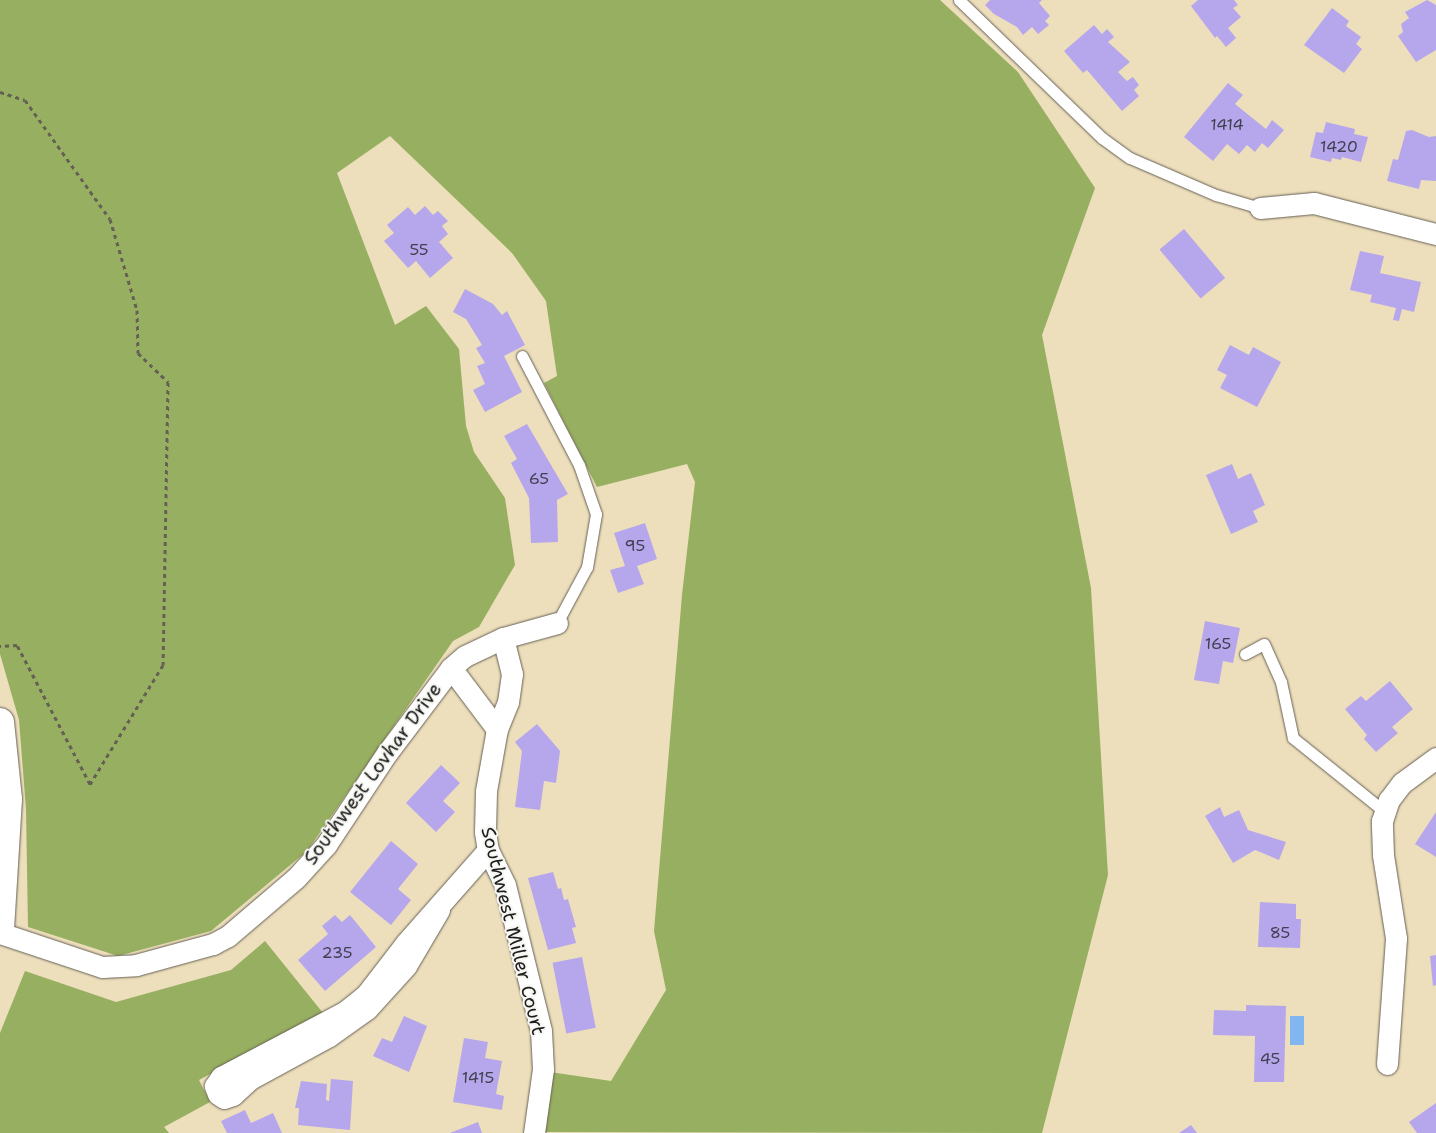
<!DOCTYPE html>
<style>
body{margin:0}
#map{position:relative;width:1436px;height:1133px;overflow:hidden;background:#eddebc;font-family:"Shantell Sans",sans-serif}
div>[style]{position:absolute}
.forest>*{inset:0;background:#97af60}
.water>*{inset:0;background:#82b6f0;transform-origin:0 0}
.building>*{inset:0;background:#b6a7ec;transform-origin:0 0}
.path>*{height:3px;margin-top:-1.5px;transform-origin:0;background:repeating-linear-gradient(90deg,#656054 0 4px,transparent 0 8px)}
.roads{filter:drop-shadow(0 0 1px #656054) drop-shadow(0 0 1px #656054)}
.lane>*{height:11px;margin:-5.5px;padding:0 5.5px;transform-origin:5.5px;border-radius:5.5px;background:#fff}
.street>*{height:21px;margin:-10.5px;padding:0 10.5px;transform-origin:10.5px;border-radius:10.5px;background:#fff}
.secondary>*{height:28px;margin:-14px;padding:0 14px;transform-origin:14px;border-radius:14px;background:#fff}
span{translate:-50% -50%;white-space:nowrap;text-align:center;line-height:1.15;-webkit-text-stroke:4px #f6f6f2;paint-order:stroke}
.number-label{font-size:16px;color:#423f50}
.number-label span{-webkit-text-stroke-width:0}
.street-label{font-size:19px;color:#1c1c1c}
</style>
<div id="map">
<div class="forest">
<i style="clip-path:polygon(0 0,940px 0,1018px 72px,1095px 188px,1042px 335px,1091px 588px,1108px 875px,1042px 1133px,541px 1132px,550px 1072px,611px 1081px,666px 990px,654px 931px,682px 595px,695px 482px,687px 464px,597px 487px,544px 383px,557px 376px,546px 301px,512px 253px,390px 136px,337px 173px,395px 325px,426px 306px,459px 349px,466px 426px,474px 452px,505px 498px,515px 565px,479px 627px,453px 641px,307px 851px,211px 931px,118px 956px,28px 927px,26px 809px,19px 720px,0 654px)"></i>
<i style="clip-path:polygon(265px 941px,323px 1013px,199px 1080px,210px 1102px,164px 1127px,169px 1133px,0 1133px,0 1033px,25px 971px,116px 1002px,231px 970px)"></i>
</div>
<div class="water">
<i style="left:1290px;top:1016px;width:14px;height:29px"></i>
</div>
<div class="building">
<i style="clip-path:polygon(990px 0,1042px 0,1039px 3px,1050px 16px,1045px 21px,1049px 25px,1038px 34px,1032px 27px,1023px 35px,1017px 27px,994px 14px,985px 5px)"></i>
<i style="clip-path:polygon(1198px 0,1234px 0,1238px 5px,1233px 8px,1241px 17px,1228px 28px,1236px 38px,1226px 47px,1217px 36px,1215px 38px,1191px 6px)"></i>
<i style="clip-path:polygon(1427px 0,1436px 5px,1436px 50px,1416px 62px,1398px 36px,1403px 32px,1401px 24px,1409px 18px,1405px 12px)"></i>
<i style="clip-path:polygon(1332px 8px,1349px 21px,1346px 26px,1361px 37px,1356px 44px,1362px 49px,1344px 73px,1304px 45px)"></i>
<i style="clip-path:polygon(1094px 25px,1102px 34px,1107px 29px,1114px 37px,1108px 42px,1130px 62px,1118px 72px,1127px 81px,1133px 77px,1139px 85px,1134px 90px,1139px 96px,1122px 111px,1087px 70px,1083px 73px,1064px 51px)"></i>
<i style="clip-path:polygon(1228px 83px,1243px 95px,1235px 104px,1266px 129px,1272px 120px,1284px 130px,1268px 148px,1262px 143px,1255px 152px,1247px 145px,1239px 154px,1227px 144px,1213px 161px,1184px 137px)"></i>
<i style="clip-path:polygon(1326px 122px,1355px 129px,1354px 134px,1368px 137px,1361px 162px,1342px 157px,1341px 160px,1332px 158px,1331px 162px,1310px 157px,1316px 132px,1323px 133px)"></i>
<i style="clip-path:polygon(1412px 130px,1429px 137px,1436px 136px,1436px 181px,1421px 180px,1419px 189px,1387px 181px,1393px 159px,1398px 160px,1406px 131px)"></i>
<i style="clip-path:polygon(425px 206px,433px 215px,438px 211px,448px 221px,442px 226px,448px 234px,439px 242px,453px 258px,430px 278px,416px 261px,408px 268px,384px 241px,394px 233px,387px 225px,408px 207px,415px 215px)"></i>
<i style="left:1184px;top:229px;width:64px;height:32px;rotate:50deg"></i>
<i style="clip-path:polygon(1360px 251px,1384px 256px,1380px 273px,1421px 282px,1414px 312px,1402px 309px,1399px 321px,1393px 320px,1396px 308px,1370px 302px,1372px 295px,1350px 290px)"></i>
<i style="clip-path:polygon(465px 289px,493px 304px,502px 315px,507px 311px,525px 345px,504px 356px,522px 392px,485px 412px,473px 390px,485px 384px,477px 366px,485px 363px,476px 348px,482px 345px,466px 319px,453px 312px)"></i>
<i style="clip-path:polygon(1230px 345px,1249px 355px,1253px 347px,1281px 362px,1257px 407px,1220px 388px,1227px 375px,1217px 370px)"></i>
<i style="clip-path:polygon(527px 424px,568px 494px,557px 500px,558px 542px,531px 543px,529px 498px,511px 463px,517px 459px,504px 436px)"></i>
<i style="clip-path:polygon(1232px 464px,1238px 479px,1251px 473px,1265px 505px,1253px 511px,1258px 522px,1231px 534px,1206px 475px)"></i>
<i style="clip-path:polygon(645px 523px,657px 559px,637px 566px,644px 584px,618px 593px,610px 570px,625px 566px,614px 533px)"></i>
<i style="clip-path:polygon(1205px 621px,1240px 628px,1233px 663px,1223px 661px,1219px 684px,1194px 680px)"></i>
<i style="clip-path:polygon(1390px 681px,1413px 709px,1392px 727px,1398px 733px,1376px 752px,1364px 739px,1367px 735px,1345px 709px,1361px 696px,1366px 701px)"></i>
<i style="clip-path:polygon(537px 724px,560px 751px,556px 783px,544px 781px,540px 810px,515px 807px,522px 751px,515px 742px)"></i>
<i style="clip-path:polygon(441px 765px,460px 783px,443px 801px,455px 812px,436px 832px,406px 803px)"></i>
<i style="clip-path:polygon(1220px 807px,1224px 817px,1239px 810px,1248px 830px,1286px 842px,1279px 860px,1255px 850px,1233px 863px,1205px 816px)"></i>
<i style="clip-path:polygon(1436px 812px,1436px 857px,1415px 844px)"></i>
<i style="clip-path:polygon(391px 841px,418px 864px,398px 889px,411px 900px,391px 925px,350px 892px)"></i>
<i style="clip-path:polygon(553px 872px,558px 889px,561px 888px,564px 900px,568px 899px,576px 927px,572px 928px,576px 943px,548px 950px,528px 878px)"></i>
<i style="clip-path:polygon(1260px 902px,1296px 904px,1296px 919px,1301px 919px,1300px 948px,1258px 947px)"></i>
<i style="clip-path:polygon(335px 915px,342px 922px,350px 915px,376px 947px,325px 991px,298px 960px,328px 934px,322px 926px)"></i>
<i style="clip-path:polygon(1436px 955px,1436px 985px,1433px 986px,1430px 956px)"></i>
<i style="left:582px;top:957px;width:72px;height:30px;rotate:79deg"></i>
<i style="clip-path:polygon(1246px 1005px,1286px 1006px,1284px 1082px,1254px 1082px,1255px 1036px,1213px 1035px,1214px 1010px,1246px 1011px)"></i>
<i style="clip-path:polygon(404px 1016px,427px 1026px,409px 1072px,373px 1056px,382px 1038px,392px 1042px)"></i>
<i style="clip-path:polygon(464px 1038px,488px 1042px,485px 1058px,502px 1061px,496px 1094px,504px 1096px,502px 1110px,453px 1102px)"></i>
<i style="clip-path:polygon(331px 1079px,353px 1081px,350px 1130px,298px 1125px,299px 1108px,295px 1108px,301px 1081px,327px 1084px,326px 1100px,329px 1101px)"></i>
<i style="clip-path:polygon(1436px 1103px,1436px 1133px,1417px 1133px,1409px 1122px)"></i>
<i style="clip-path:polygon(245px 1110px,251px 1123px,273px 1113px,282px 1133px,227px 1133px,221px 1121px)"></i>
<i style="clip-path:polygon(478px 1122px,482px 1133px,450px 1133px)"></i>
<i style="clip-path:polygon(1191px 1125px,1197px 1133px,1179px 1133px)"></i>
</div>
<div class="path">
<i style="left:0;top:92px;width:26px;rotate:18deg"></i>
<i style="left:25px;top:100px;width:146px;rotate:54.5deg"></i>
<i style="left:110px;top:219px;width:95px;rotate:73.5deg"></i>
<i style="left:137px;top:310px;width:43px;rotate:88.7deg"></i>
<i style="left:138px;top:353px;width:42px;rotate:44deg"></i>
<i style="left:168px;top:382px;width:283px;rotate:91deg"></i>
<i style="left:163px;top:665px;width:140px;rotate:121.5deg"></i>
<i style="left:90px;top:784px;width:157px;rotate:-117.7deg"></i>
<i style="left:17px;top:645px;width:17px;rotate:177deg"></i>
</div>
<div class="roads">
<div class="lane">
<i style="left:959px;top:0;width:199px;rotate:44deg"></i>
<i style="left:1102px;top:138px;width:34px;rotate:36deg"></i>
<i style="left:1130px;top:158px;width:94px;rotate:23.3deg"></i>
<i style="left:1216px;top:195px;width:46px;rotate:16.5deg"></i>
<i style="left:522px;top:356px;width:123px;rotate:62.4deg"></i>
<i style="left:579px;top:465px;width:52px;rotate:70.9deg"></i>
<i style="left:596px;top:514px;width:54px;rotate:99.6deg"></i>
<i style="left:587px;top:567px;width:64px;rotate:118.2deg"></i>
<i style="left:1245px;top:654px;width:21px;rotate:-28deg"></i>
<i style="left:1264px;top:644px;width:42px;rotate:65.9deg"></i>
<i style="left:1281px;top:682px;width:57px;rotate:77.9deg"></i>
<i style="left:1293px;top:738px;width:118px;rotate:38.8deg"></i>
</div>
<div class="street">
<i style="left:1260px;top:208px;width:54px;rotate:-5.3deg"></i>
<i style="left:1314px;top:203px;width:126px;rotate:14.3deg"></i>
<i style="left:503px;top:638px;width:37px;rotate:76deg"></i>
<i style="left:512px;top:674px;width:28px;rotate:98deg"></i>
<i style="left:508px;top:702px;width:29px;rotate:112deg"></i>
<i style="left:497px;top:729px;width:63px;rotate:100.1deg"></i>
<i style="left:486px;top:791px;width:41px;rotate:91.4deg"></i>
<i style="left:485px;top:832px;width:18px;rotate:81deg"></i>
<i style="left:488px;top:850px;width:39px;rotate:64deg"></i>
<i style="left:505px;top:885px;width:150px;rotate:76.1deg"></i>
<i style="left:541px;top:1031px;width:38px;rotate:87deg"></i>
<i style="left:543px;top:1069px;width:65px;rotate:98deg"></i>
<i style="left:451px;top:668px;width:76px;rotate:53deg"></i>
<i style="left:439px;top:910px;width:65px;rotate:120.5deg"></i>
<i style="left:406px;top:966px;width:58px;rotate:132.2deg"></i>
<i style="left:367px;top:1009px;width:47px;rotate:144.6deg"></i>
<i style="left:329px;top:1036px;width:90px;rotate:151.4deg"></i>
<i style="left:250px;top:1079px;width:23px;rotate:137deg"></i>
<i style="left:233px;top:1095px;width:9px;rotate:162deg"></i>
<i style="left:224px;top:1098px;width:7px;rotate:-146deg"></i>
<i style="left:218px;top:1094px;width:9px;rotate:-111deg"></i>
<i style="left:215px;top:1086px;width:11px;rotate:-56deg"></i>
<i style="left:221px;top:1077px;width:141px;rotate:-27.8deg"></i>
<i style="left:346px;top:1011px;width:26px;rotate:-39deg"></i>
<i style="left:366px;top:995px;width:66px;rotate:-52.4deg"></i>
<i style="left:406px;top:943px;width:124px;rotate:-48.6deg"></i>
<i style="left:0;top:933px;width:108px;rotate:18.4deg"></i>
<i style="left:102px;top:967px;width:34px;rotate:-3deg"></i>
<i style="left:136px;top:965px;width:80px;rotate:-15.3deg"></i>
<i style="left:213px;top:944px;width:17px;rotate:-28deg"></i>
<i style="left:228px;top:936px;width:89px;rotate:-40.5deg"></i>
<i style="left:296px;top:878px;width:45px;rotate:-47.7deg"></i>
<i style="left:326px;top:845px;width:110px;rotate:-56.5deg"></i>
<i style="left:387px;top:753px;width:106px;rotate:-53deg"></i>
<i style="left:451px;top:668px;width:18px;rotate:-41deg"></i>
<i style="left:465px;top:656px;width:42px;rotate:-25.3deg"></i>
<i style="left:503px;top:638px;width:56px;rotate:-15.5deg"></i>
<i style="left:1387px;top:1064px;width:126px;rotate:-85.9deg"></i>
<i style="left:1396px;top:938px;width:84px;rotate:-98.9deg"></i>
<i style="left:1383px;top:855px;width:34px;rotate:-92deg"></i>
<i style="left:1382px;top:821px;width:22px;rotate:-72deg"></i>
<i style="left:1389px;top:800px;width:21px;rotate:-53deg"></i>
<i style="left:1402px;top:783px;width:42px;rotate:-36.3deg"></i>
</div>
<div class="secondary">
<i style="left:0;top:722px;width:77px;rotate:84.1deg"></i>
<i style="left:8px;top:799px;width:131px;rotate:93.5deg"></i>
</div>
</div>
<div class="number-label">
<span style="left:1227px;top:125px">1414</span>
<span style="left:1339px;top:147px">1420</span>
<span style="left:419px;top:250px">55</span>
<span style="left:539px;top:479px">65</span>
<span style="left:635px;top:546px">95</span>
<span style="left:1218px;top:644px">165</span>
<span style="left:1280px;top:933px">85</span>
<span style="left:337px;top:953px">235</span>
<span style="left:1270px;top:1059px">45</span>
<span style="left:478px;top:1078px">1415</span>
</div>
<div class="street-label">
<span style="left:373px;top:774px;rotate:-54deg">Southwest Lovhar Drive</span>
<span style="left:513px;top:931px;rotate:76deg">Southwest Miller Court</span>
</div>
</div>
